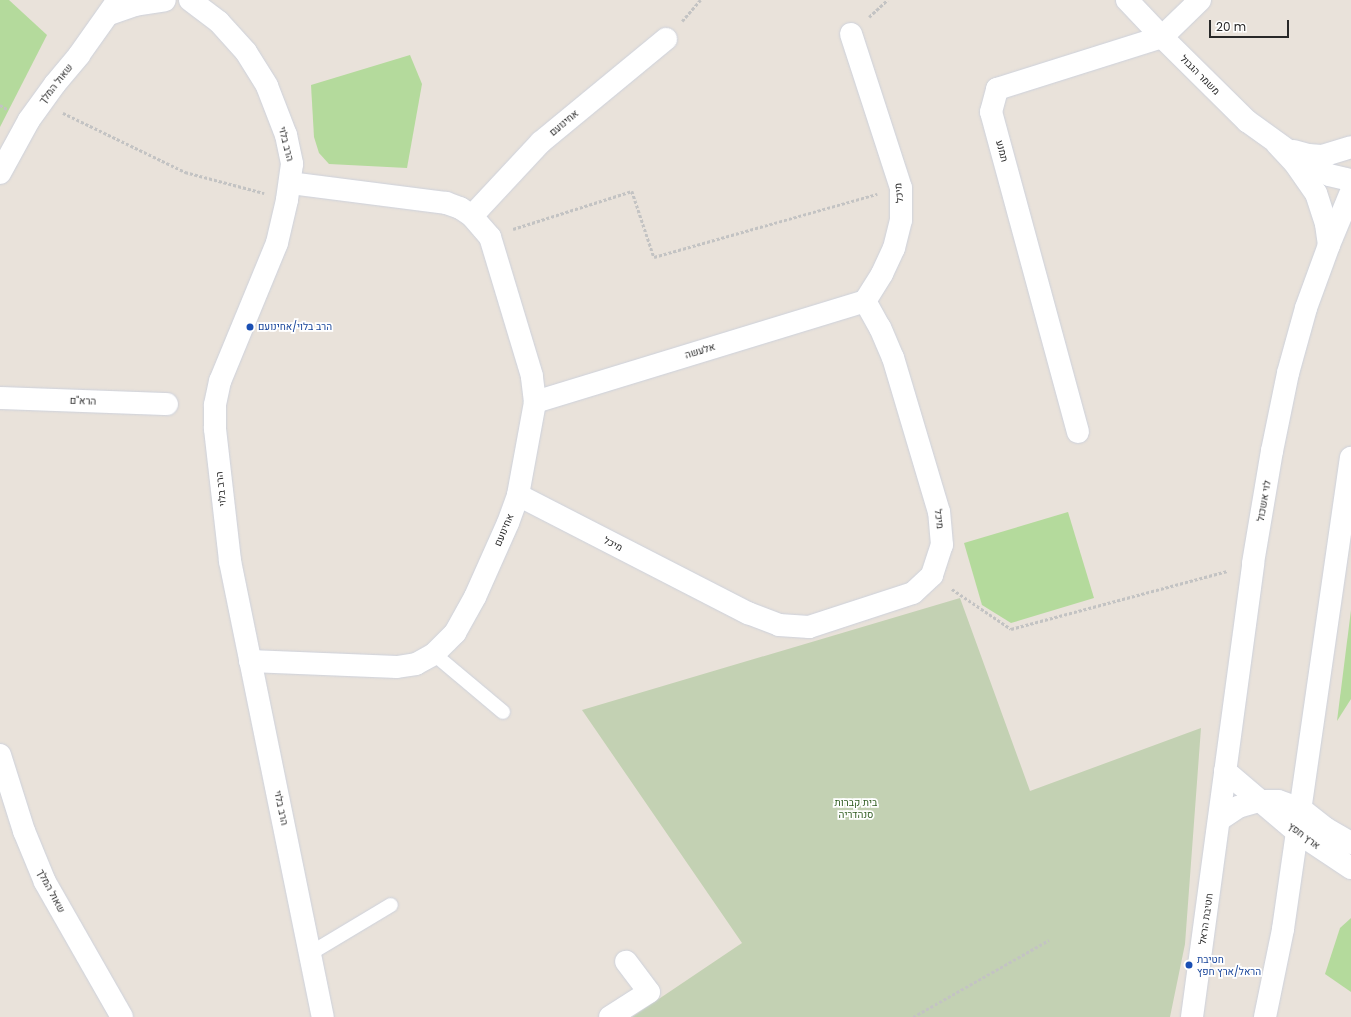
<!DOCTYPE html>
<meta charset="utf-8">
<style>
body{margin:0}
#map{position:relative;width:1351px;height:1017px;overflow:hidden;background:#e9e2da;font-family:Poppins,Heebo,sans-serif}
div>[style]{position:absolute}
.green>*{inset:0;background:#b4da9c}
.cemetery>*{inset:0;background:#c3d1b3}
.path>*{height:2.5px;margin-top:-1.25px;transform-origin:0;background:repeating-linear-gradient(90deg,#c3c3c3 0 3px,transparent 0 5px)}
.roads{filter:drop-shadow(0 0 1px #cdd1db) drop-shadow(0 0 1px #cdd1db)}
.service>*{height:14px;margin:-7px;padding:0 7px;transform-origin:7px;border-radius:7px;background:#fff}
.minor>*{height:22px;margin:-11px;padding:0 11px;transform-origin:11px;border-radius:11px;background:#fff}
.tertiary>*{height:22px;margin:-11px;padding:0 11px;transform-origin:11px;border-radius:11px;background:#fff}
.dots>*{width:11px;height:11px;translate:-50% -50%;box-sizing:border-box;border:2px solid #fff;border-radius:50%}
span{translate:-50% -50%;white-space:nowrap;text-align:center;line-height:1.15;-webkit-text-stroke:3.5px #fff;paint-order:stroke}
.street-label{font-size:10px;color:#282828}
.transit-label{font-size:10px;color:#164399}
.left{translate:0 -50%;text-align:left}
.park-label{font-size:10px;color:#2f5c20}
.scale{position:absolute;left:1209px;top:20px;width:80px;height:18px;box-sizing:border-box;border:2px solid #282828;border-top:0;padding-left:5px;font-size:12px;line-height:14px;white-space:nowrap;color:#282828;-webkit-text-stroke:3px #fff;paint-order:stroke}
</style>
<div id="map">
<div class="green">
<i style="clip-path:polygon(0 0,9px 0,47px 35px,0 127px)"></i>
<i style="clip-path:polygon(410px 55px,422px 84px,407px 168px,329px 164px,319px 153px,314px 137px,311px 85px)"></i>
<i style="clip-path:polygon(1068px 512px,1094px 598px,1011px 623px,982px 605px,964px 543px)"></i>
<i style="clip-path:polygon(1351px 610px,1351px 699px,1337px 721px)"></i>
<i style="clip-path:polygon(1351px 918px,1351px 992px,1325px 974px,1340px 928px)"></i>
</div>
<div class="cemetery">
<i style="clip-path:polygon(960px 598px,1030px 791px,1201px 728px,1185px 944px,1170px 1017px,632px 1017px,742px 943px,582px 710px)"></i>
</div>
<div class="path">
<i style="left:869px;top:17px;width:25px;rotate:-43deg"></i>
<i style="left:682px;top:21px;width:28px;rotate:-49deg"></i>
<i style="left:0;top:105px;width:8px;rotate:30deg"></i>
<i style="left:63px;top:113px;width:136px;rotate:25.8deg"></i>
<i style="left:185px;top:172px;width:82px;rotate:14.9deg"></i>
<i style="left:513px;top:229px;width:125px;rotate:-17.7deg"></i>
<i style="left:632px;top:191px;width:70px;rotate:71.6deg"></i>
<i style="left:654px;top:257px;width:232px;rotate:-15.8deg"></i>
<i style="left:952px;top:589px;width:71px;rotate:34.1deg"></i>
<i style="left:1011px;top:629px;width:224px;rotate:-15deg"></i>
<i style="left:913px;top:1017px;width:156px;rotate:-29.5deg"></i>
</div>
<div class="roads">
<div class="service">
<i style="left:434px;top:654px;width:90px;rotate:40deg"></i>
<i style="left:311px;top:953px;width:93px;rotate:-31deg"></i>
</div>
<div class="minor">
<i style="left:190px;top:0;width:36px;rotate:37deg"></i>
<i style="left:219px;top:22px;width:40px;rotate:48deg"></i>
<i style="left:246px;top:52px;width:40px;rotate:58deg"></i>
<i style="left:267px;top:86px;width:53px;rotate:68.8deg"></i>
<i style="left:286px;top:135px;width:30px;rotate:78deg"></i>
<i style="left:292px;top:164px;width:36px;rotate:98deg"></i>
<i style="left:287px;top:200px;width:44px;rotate:103.1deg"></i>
<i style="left:277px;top:243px;width:149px;rotate:112.4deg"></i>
<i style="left:220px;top:381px;width:25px;rotate:102deg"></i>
<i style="left:215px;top:405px;width:24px;rotate:90deg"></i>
<i style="left:215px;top:429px;width:133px;rotate:83.5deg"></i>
<i style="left:230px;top:561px;width:465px;rotate:78.5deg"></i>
<i style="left:1127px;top:0;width:51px;rotate:46.6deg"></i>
<i style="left:1162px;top:37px;width:120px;rotate:44.7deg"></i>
<i style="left:1247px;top:121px;width:70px;rotate:35.7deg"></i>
<i style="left:1304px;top:162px;width:28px;rotate:27deg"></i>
<i style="left:1329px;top:175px;width:23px;rotate:13deg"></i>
<i style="left:109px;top:14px;width:28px;rotate:-19deg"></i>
<i style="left:135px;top:5px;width:30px;rotate:-9deg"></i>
<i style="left:851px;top:34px;width:162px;rotate:72deg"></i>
<i style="left:901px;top:188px;width:32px;rotate:90deg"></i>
<i style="left:901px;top:220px;width:29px;rotate:104deg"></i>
<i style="left:894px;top:248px;width:29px;rotate:115deg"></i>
<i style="left:882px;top:274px;width:32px;rotate:122deg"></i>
<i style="left:1294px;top:151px;width:15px;rotate:16deg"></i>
<i style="left:1308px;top:155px;width:14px;rotate:4deg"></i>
<i style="left:1322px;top:156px;width:30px;rotate:-17deg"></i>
<i style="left:0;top:173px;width:60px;rotate:-61.3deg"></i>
<i style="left:29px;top:120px;width:44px;rotate:-54.2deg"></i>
<i style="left:55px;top:84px;width:38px;rotate:-50deg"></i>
<i style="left:79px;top:55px;width:67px;rotate:-54.7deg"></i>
<i style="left:472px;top:216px;width:101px;rotate:-47deg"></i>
<i style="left:541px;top:142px;width:162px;rotate:-39.5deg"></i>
<i style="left:0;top:398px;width:167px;rotate:2.1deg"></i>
<i style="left:535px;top:402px;width:345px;rotate:-17deg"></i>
<i style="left:1078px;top:432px;width:332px;rotate:-105.2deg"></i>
<i style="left:991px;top:112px;width:24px;rotate:-75deg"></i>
<i style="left:997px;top:89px;width:173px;rotate:-17.5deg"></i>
<i style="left:1162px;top:37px;width:53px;rotate:-44.2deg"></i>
<i style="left:518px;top:495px;width:259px;rotate:27.2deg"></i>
<i style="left:748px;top:613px;width:33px;rotate:21deg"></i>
<i style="left:779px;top:625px;width:30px;rotate:4deg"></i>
<i style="left:809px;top:627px;width:109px;rotate:-18.1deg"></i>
<i style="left:913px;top:593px;width:26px;rotate:-43deg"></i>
<i style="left:932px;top:575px;width:32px;rotate:-72deg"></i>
<i style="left:942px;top:545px;width:33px;rotate:-95deg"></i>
<i style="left:939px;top:512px;width:161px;rotate:-106.6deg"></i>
<i style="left:893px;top:358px;width:33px;rotate:-113deg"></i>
<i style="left:880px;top:328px;width:31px;rotate:-119deg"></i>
<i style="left:250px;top:661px;width:147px;rotate:2.3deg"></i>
<i style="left:397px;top:667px;width:19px;rotate:-9deg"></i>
<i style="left:416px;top:664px;width:21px;rotate:-29deg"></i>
<i style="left:434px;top:654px;width:30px;rotate:-45deg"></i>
<i style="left:455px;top:633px;width:41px;rotate:-60.9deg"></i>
<i style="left:475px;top:597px;width:81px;rotate:-66deg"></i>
<i style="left:508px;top:523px;width:30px;rotate:-70deg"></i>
<i style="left:518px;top:495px;width:95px;rotate:-79.6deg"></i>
<i style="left:535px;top:402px;width:26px;rotate:-97deg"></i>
<i style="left:532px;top:376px;width:145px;rotate:-106.8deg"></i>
<i style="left:490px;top:237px;width:28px;rotate:-131deg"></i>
<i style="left:472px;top:216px;width:14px;rotate:-146deg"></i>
<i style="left:460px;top:208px;width:15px;rotate:-160deg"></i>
<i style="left:446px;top:203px;width:157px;rotate:-172.7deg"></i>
<i style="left:0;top:755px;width:80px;rotate:72.5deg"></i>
<i style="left:24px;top:831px;width:55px;rotate:67.6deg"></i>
<i style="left:45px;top:882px;width:155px;rotate:60.3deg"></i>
<i style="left:610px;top:1017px;width:46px;rotate:-32.7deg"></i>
<i style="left:649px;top:992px;width:38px;rotate:-127deg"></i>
</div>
<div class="tertiary">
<i style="left:1277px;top:144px;width:25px;rotate:47deg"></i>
<i style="left:1294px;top:162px;width:38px;rotate:55deg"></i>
<i style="left:1316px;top:193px;width:33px;rotate:72deg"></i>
<i style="left:1326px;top:224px;width:21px;rotate:82deg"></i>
<i style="left:1225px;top:771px;width:94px;rotate:40.3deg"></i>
<i style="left:1297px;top:832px;width:65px;rotate:33.7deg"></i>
<i style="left:1219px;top:820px;width:23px;rotate:-34deg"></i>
<i style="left:1238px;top:807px;width:22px;rotate:-16deg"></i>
<i style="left:1259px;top:801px;width:19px"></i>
<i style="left:1278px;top:801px;width:24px;rotate:19deg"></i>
<i style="left:1301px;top:809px;width:31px;rotate:38deg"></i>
<i style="left:1325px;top:828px;width:30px;rotate:30deg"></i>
<i style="left:1192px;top:1017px;width:458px;rotate:-82.3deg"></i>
<i style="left:1253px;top:563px;width:114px;rotate:-80.4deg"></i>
<i style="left:1272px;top:451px;width:80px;rotate:-78.4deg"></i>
<i style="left:1288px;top:373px;width:67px;rotate:-74.5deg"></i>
<i style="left:1306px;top:308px;width:67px;rotate:-69.9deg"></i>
<i style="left:1329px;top:245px;width:57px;rotate:-67.5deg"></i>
<i style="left:1265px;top:1017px;width:90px;rotate:-78.4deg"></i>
<i style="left:1283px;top:929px;width:476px;rotate:-81.8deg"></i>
</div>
</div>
<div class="dots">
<i style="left:250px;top:327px;background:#1a4fb4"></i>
<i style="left:1189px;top:965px;background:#1a4fb4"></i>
</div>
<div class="street-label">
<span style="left:1200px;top:75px;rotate:45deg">משמר הגבול</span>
<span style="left:56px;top:84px;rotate:-52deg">שאול המלך</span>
<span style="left:564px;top:123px;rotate:-40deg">אחינועם</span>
<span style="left:286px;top:144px;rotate:76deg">הרב בלוי</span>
<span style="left:1002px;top:151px;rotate:75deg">תמנע</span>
<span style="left:899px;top:193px;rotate:-96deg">מיכל</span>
<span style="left:700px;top:351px;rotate:-17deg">אלעשה</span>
<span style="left:83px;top:401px;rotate:2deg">הרא"ם</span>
<span style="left:221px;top:489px;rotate:-96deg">הרב בלוי</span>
<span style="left:1264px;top:501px;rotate:-80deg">לוי אשכול</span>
<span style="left:939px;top:519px;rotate:83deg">מיכל</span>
<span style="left:504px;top:530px;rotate:-67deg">אחינועם</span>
<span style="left:613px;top:544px;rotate:27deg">מיכל</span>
<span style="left:281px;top:808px;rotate:78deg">הרב בלוי</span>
<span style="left:1304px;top:836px;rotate:37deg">ארץ חפץ</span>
<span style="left:51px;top:891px;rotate:62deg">שאול המלך</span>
<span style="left:1206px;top:919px;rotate:-82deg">חטיבת הראל</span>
</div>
<div class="transit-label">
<span class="left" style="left:258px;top:327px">הרב בלוי/אחינועם</span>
<span class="left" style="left:1197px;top:965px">חטיבת<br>הראל/ארץ חפץ</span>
</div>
<div class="park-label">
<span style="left:856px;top:808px">בית קברות<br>סנהדריה</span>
</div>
<div class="scale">20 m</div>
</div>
